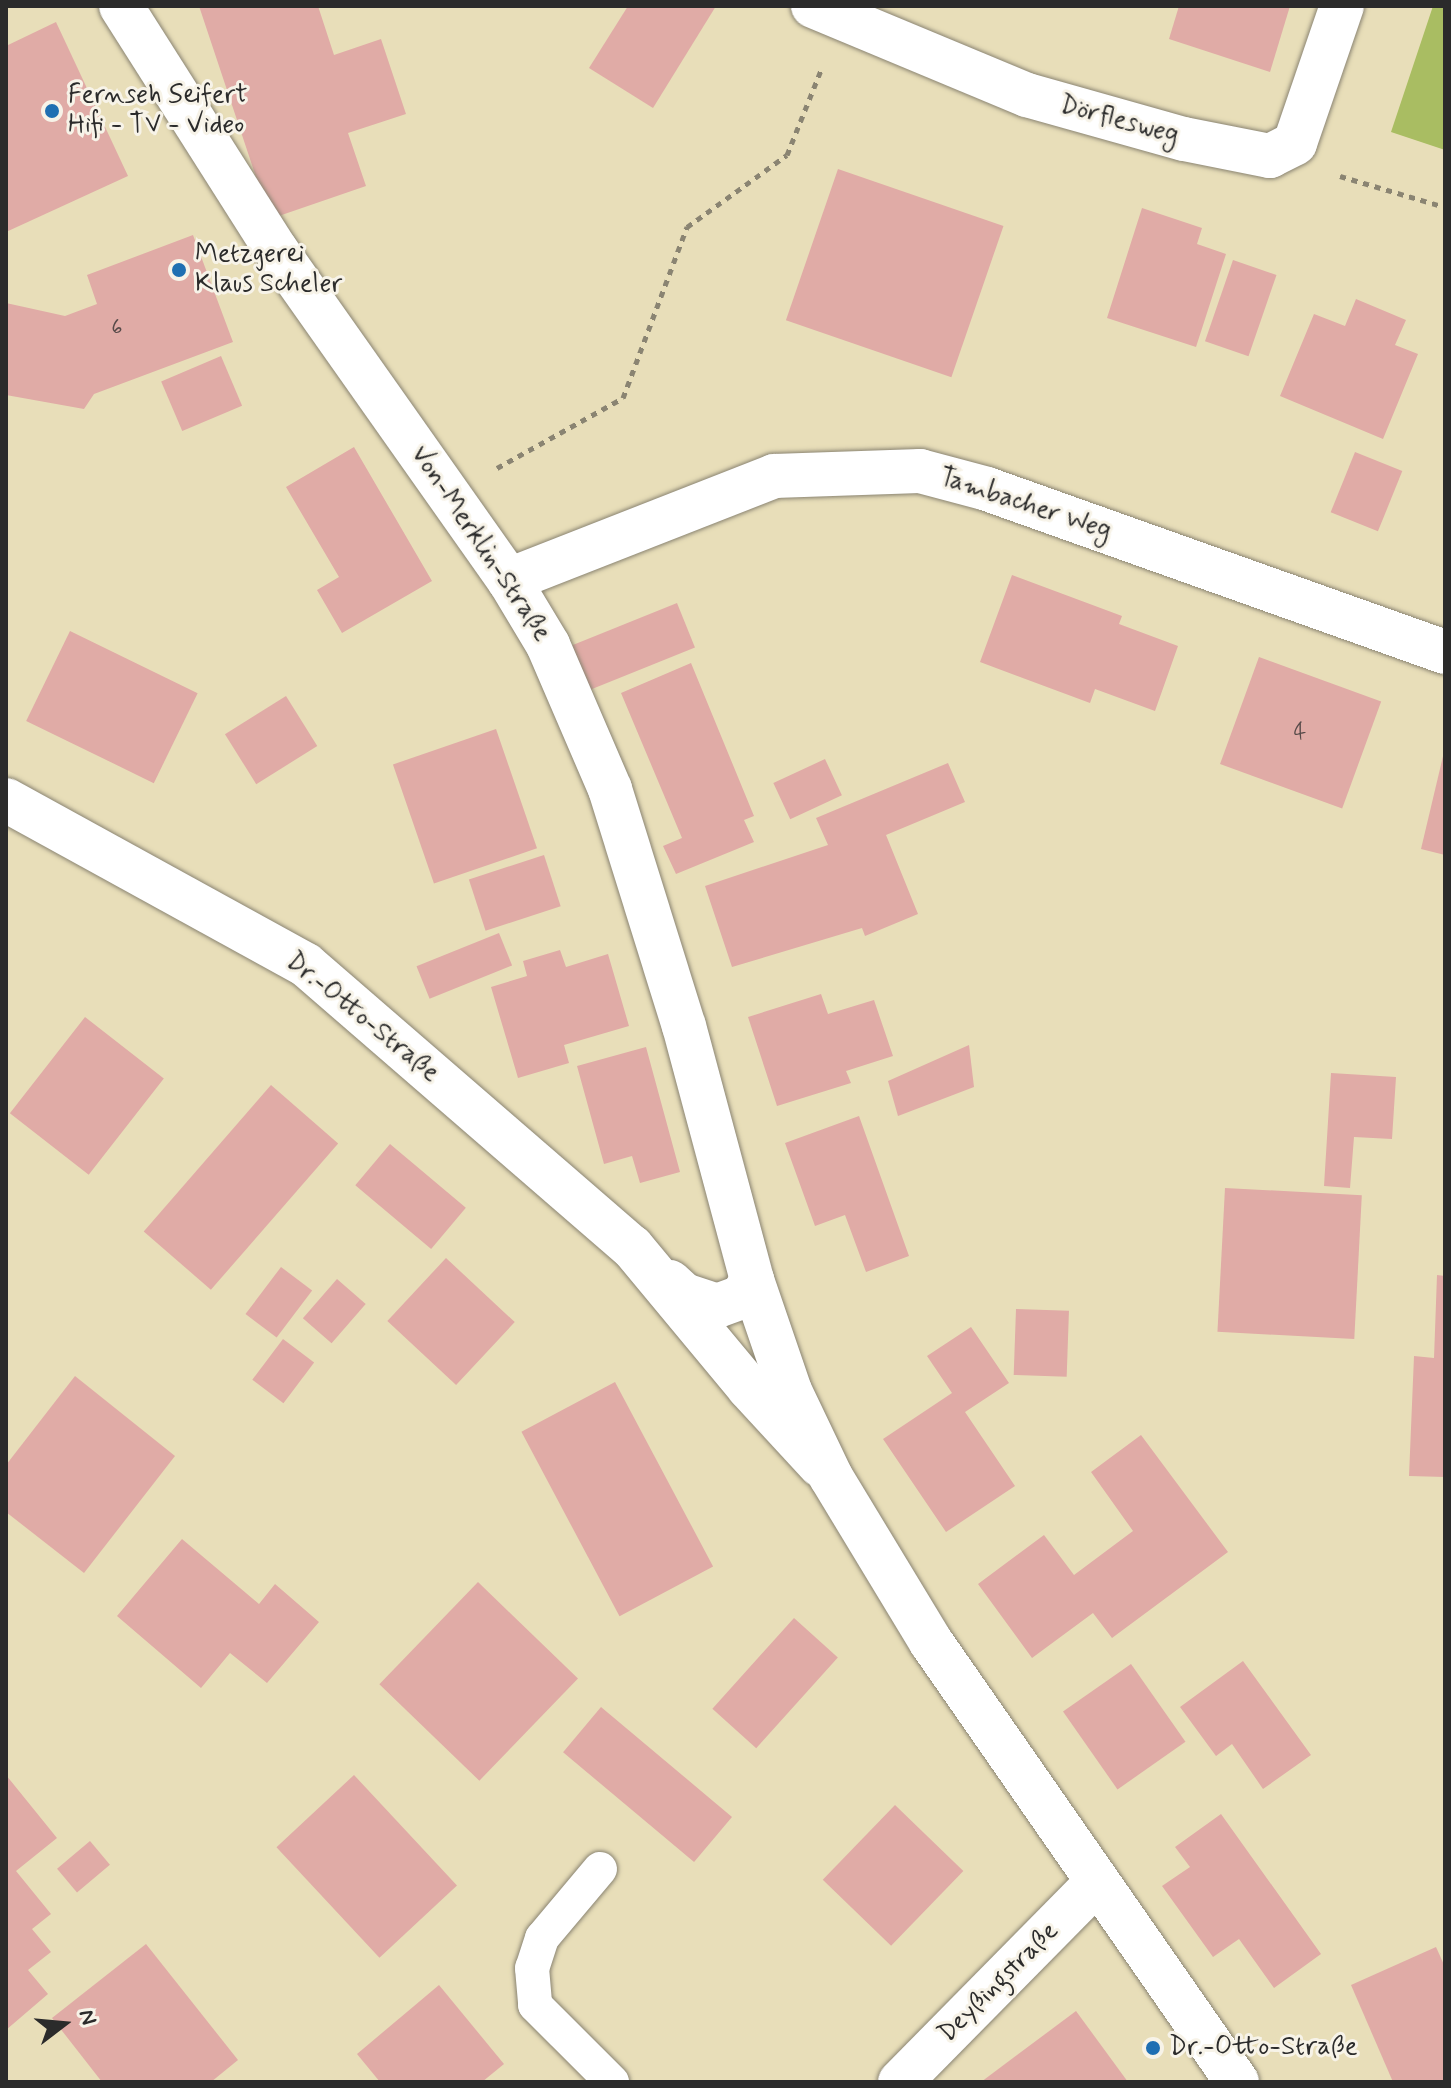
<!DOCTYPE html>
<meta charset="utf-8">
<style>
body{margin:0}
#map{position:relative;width:1451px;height:2088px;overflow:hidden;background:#e8deb9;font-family:Mynerve,sans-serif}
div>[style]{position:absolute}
.green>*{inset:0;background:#a9bd62}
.building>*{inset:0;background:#e0aba6;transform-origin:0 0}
.path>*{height:5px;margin-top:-2.5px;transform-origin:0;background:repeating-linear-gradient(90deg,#8a8472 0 6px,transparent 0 12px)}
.roads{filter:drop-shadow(0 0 2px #8a8472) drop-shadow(0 0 2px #8a8472)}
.lane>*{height:34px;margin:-17px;padding:0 17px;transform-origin:17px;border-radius:17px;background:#fff}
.street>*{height:44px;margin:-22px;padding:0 22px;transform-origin:22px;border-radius:22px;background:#fff}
.secondary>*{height:44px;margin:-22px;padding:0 22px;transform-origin:22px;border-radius:22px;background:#fff}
.dots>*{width:22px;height:22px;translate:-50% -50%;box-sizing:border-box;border:4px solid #f7f3e8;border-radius:50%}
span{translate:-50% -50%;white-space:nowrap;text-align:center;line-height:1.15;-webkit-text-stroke:6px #f7f3e8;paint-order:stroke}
.number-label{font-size:22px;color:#584b4a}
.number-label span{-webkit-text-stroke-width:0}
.poi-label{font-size:26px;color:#2b2b2b}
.left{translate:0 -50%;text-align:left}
.street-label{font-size:26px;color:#2b2b2b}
.frame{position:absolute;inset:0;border:8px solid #2b2b2b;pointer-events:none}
.north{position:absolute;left:24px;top:1984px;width:80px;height:80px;-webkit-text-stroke:6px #f7f3e8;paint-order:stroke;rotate:74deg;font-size:22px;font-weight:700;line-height:32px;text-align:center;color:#2b2b2b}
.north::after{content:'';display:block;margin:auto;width:28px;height:36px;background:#2b2b2b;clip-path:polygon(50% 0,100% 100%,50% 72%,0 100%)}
</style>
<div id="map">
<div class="green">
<i style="clip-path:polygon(1433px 6px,1445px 6px,1445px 150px,1391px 132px)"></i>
</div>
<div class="building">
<i style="clip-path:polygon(199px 6px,318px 6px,334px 55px,381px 39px,406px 114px,348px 133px,366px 186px,270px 219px)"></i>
<i style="clip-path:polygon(628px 6px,716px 6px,653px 108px,589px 68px)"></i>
<i style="clip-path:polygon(1179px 6px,1290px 6px,1270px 72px,1169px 39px)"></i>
<i style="clip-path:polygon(56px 22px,128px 176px,6px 232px,6px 46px)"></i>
<i style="left:838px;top:169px;width:175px;height:160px;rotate:19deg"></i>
<i style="clip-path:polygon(1142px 208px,1202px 228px,1197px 244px,1226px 254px,1196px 347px,1107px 318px)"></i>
<i style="clip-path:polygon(193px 235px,233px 342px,94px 394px,84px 409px,6px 395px,6px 303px,65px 316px,97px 304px,87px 275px)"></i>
<i style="left:1233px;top:260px;width:46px;height:86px;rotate:19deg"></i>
<i style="clip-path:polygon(1356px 299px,1406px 320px,1395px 345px,1418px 354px,1383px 439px,1280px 396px,1314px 314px,1345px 326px)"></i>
<i style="left:221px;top:356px;width:54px;height:65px;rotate:67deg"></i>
<i style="clip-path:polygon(354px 447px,432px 581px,342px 633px,317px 590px,339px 577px,286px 487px)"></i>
<i style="left:1355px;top:452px;width:51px;height:65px;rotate:22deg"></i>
<i style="clip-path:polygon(1012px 575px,1122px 616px,1119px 624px,1178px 646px,1155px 711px,1095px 689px,1090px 703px,980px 662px)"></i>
<i style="left:677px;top:603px;width:48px;height:113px;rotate:68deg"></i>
<i style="left:70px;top:631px;width:142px;height:100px;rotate:26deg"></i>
<i style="left:1259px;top:657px;width:130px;height:114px;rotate:20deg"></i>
<i style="clip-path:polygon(691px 663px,754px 816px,744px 820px,754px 842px,676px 874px,663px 846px,682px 838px,621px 693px)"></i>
<i style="left:286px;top:696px;width:59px;height:72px;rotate:58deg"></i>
<i style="left:496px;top:729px;width:126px;height:109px;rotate:71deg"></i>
<i style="clip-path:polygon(1444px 752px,1445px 752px,1445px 855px,1421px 849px)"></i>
<i style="left:825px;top:759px;width:40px;height:57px;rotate:65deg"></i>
<i style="clip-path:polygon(948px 763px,965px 802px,886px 835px,918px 914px,865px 936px,862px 928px,732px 967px,705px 886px,828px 845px,816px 818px)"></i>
<i style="left:544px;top:855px;width:54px;height:79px;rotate:72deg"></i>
<i style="left:499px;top:933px;width:35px;height:89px;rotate:68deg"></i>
<i style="clip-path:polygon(560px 950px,566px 967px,608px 954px,629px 1026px,564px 1045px,569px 1063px,518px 1078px,491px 987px,527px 976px,523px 961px)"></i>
<i style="clip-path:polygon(821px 994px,828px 1014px,874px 1000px,893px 1056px,846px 1071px,851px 1083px,777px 1106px,748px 1017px)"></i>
<i style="left:85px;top:1017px;width:100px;height:122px;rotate:38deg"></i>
<i style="clip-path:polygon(969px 1045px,974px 1087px,898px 1116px,888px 1081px)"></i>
<i style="clip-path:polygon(646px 1047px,680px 1172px,640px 1183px,632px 1156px,604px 1164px,577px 1066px)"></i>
<i style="clip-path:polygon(1331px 1073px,1396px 1077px,1392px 1139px,1354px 1137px,1350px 1188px,1324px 1186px)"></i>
<i style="left:271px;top:1085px;width:89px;height:194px;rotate:41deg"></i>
<i style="clip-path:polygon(859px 1116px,909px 1256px,866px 1272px,845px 1215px,815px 1226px,785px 1143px)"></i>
<i style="left:390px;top:1144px;width:99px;height:54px;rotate:40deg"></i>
<i style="left:1225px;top:1188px;width:137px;height:144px;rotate:3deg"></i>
<i style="left:446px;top:1258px;width:94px;height:86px;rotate:43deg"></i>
<i style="left:281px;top:1267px;width:39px;height:59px;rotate:37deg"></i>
<i style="clip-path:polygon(1437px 1275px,1445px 1276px,1445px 1477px,1409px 1476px,1414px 1356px,1434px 1358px)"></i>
<i style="left:337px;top:1279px;width:38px;height:52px;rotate:41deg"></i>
<i style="left:1016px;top:1309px;width:53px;height:66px;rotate:2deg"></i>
<i style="clip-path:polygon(971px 1327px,1009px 1383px,965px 1412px,1015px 1486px,946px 1532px,883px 1439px,952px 1393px,927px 1356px)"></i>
<i style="left:283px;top:1339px;width:39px;height:51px;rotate:37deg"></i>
<i style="clip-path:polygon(75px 1376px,175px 1456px,84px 1573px,6px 1512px,6px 1465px)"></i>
<i style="left:615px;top:1382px;width:209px;height:106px;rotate:62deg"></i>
<i style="clip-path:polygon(1141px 1435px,1228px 1552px,1112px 1638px,1093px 1613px,1032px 1658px,978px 1584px,1044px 1535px,1074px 1575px,1133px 1531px,1091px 1472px)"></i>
<i style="clip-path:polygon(182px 1539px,259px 1604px,275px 1584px,319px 1622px,267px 1683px,230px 1653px,201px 1688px,117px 1616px)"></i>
<i style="left:478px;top:1582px;width:139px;height:142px;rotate:44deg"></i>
<i style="left:794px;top:1618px;width:59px;height:122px;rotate:42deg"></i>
<i style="clip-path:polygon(1243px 1661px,1311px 1755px,1263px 1789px,1232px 1744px,1216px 1756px,1180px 1707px)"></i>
<i style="left:1131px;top:1664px;width:95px;height:83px;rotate:55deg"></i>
<i style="left:601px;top:1707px;width:171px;height:59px;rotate:40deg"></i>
<i style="clip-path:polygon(6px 1775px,57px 1838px,16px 1871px,51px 1914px,32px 1929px,51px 1952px,28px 1970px,48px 1994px,6px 2030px)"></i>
<i style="left:354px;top:1775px;width:151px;height:106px;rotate:47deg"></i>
<i style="left:895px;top:1805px;width:95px;height:104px;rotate:44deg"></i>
<i style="clip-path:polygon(1221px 1814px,1321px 1954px,1274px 1988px,1239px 1939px,1213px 1957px,1162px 1886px,1190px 1867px,1175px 1847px)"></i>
<i style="left:90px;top:1841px;width:31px;height:43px;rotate:50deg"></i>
<i style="clip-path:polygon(146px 1944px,238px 2060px,211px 2082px,102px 2082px,52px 2018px)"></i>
<i style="clip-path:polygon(1436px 1947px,1445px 1967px,1445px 2082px,1393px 2082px,1351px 1985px)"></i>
<i style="clip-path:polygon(439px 1985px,504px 2064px,482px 2082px,380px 2082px,357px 2054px)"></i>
<i style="clip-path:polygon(1076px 2011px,1128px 2082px,981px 2082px)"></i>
</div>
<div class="path">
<i style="left:1340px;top:176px;width:109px;rotate:16.4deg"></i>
<i style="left:497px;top:468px;width:144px;rotate:-29.1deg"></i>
<i style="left:623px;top:398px;width:183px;rotate:-69.5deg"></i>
<i style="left:687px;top:227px;width:123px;rotate:-35.8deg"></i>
<i style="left:787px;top:155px;width:92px;rotate:-68.2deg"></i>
</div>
<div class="roads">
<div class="lane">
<i style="left:600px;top:1869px;width:90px;rotate:130deg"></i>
<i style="left:542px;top:1938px;width:32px;rotate:108deg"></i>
<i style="left:532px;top:1968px;width:37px;rotate:85deg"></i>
<i style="left:535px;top:2005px;width:109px;rotate:45deg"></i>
</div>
<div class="street">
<i style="left:813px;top:6px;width:232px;rotate:22.6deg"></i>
<i style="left:1027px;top:95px;width:163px;rotate:15.7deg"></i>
<i style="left:1184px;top:139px;width:88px;rotate:11.2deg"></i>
<i style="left:1270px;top:156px;width:28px;rotate:-27deg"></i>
<i style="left:1295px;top:143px;width:145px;rotate:-71.1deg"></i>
<i style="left:509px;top:580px;width:285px;rotate:-21.4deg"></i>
<i style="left:774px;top:476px;width:146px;rotate:-2deg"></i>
<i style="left:920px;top:471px;width:69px;rotate:15deg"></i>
<i style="left:987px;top:489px;width:486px;rotate:19.6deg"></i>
<i style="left:6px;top:800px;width:342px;rotate:28.8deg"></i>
<i style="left:306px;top:965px;width:431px;rotate:40.9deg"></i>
<i style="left:632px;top:1247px;width:183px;rotate:50.3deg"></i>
<i style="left:749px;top:1388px;width:105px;rotate:47.3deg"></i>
<i style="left:670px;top:1282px;width:19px;rotate:43deg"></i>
<i style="left:684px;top:1295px;width:35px;rotate:18deg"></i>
<i style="left:717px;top:1306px;width:27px;rotate:-20deg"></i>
<i style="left:742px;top:1297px;width:20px;rotate:-60deg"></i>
<i style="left:900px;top:2082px;width:281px;rotate:-45.4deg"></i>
</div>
<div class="secondary">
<i style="left:121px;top:6px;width:289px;rotate:57.6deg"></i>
<i style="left:276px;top:250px;width:404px;rotate:54.8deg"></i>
<i style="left:509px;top:580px;width:76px;rotate:59deg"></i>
<i style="left:548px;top:645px;width:157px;rotate:66.7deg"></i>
<i style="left:610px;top:789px;width:248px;rotate:72.7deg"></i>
<i style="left:684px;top:1026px;width:263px;rotate:75deg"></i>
<i style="left:752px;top:1280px;width:117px;rotate:71.1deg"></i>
<i style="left:790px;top:1391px;width:95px;rotate:64.5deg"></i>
<i style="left:831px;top:1477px;width:193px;rotate:58.8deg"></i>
<i style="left:931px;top:1642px;width:536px;rotate:55.18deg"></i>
</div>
</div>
<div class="dots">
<i style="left:52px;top:111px;background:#1f6fb2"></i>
<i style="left:179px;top:270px;background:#1f6fb2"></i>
<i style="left:1153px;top:2048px;background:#1f6fb2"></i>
</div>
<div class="number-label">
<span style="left:117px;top:329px">6</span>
<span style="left:1300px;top:733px">4</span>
</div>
<div class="poi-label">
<span class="left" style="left:68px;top:111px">Fernseh Seifert<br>Hifi - TV - Video</span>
<span class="left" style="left:195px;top:270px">Metzgerei<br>Klaus Scheler</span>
<span class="left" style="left:1169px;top:2048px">Dr.-Otto-Straße</span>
</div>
<div class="street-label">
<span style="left:1119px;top:121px;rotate:15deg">Dörflesweg</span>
<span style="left:1025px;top:505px;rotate:18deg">Tambacher Weg</span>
<span style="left:480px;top:544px;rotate:56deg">Von-Merklin-Straße</span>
<span style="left:362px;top:1018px;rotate:39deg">Dr.-Otto-Straße</span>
<span style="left:999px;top:1983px;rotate:-45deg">Deyßingstraße</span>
</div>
<div class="frame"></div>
<div class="north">N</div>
</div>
